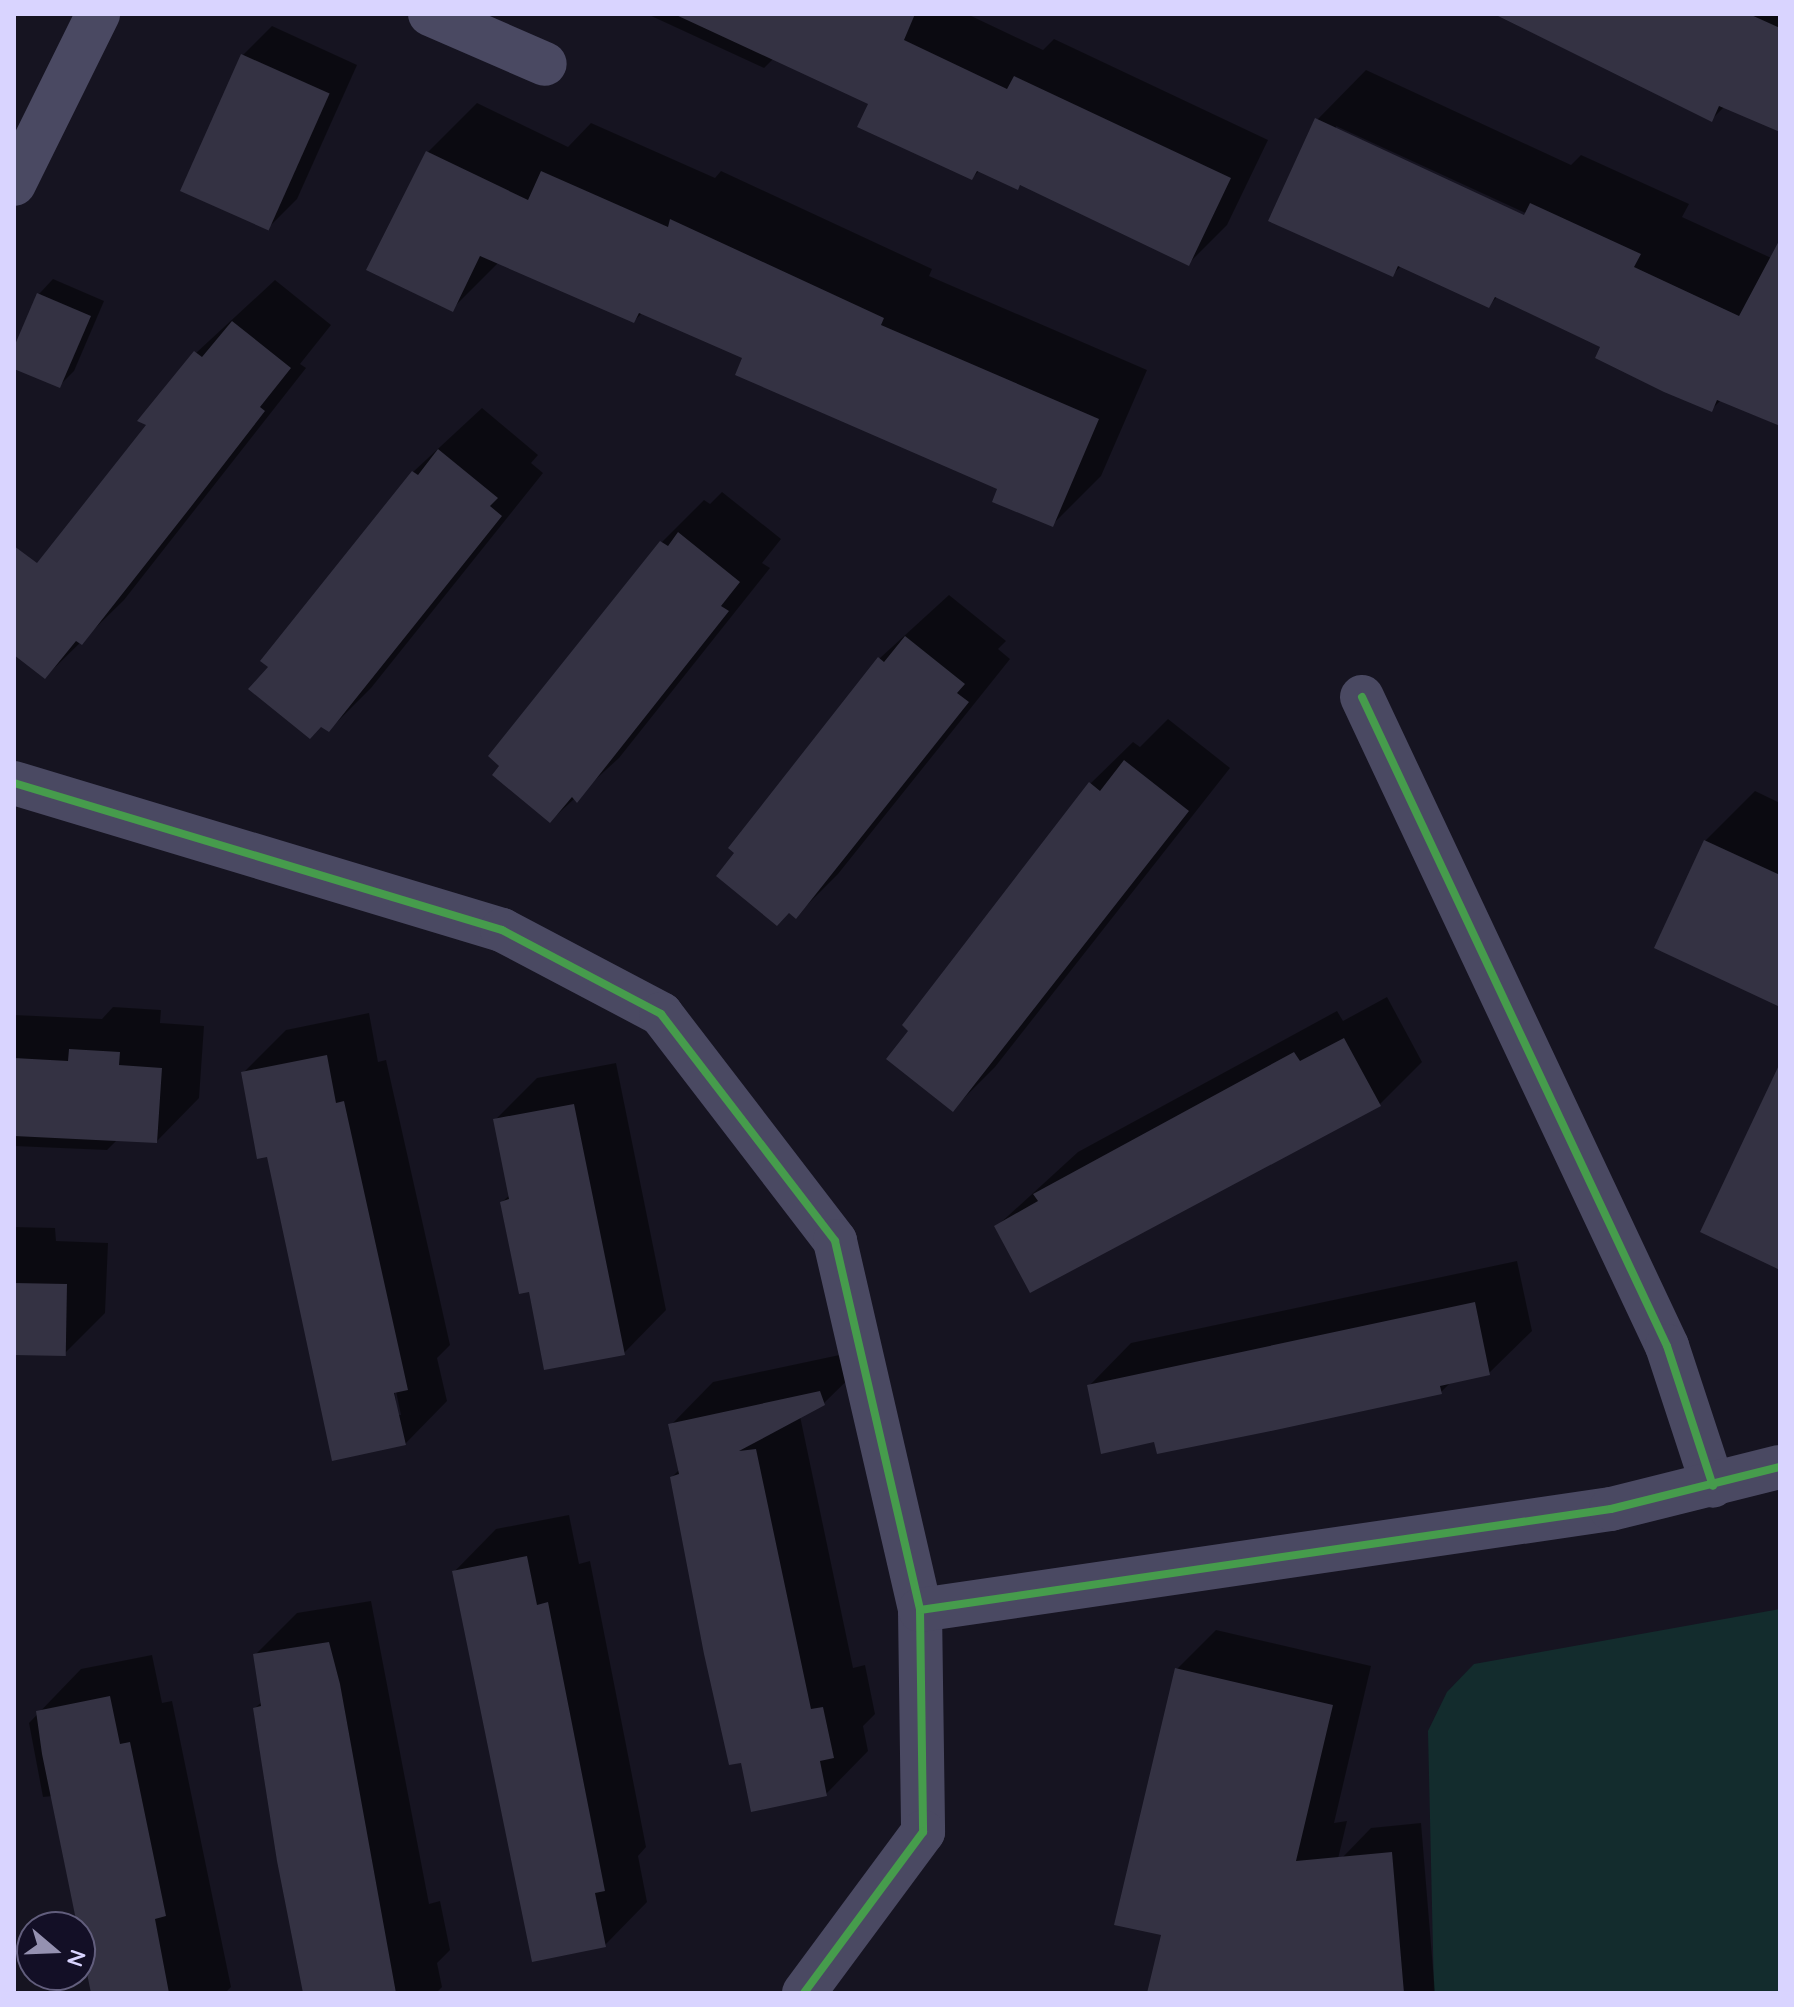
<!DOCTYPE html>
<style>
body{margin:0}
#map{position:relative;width:1794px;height:2007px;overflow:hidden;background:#161421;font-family:Quicksand,sans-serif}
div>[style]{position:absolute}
.green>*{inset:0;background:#132c2d}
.shadow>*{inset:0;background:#0007}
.building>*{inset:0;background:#343243;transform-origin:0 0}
.street>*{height:44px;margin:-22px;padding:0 22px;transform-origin:22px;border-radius:22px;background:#4a4962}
.cycleway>*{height:8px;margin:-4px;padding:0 4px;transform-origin:4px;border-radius:4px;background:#469c4c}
span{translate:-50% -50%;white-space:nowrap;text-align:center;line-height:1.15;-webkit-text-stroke:8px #130f26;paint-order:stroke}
.frame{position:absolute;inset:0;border:16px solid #d9d4ff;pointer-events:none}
.north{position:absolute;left:16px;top:1911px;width:80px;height:80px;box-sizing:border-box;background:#130f26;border:2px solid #625e7d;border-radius:50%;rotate:109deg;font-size:22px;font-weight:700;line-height:32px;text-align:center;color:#d9d4ff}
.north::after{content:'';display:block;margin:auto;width:28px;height:36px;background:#9591b1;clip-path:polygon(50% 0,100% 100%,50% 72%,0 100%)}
</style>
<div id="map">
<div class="green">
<i style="clip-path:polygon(1780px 1609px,1780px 1993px,1434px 1993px,1428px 1731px,1447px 1692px,1474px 1664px)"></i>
</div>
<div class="shadow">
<i style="clip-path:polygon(647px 14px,967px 14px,1043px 50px,1054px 39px,1268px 140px,1227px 225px,1189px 263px,1022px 184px,1017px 188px,980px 170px,972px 178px,871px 103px,774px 58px,764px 68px)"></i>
<i style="clip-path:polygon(1498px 14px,1780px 14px,1780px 131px,1725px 106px,1711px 120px)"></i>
<i style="clip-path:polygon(272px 26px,357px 65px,297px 199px,268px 228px,183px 190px,243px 55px)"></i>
<i style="clip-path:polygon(evenodd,1366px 70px,1571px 165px,1581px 155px,1689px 204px,1682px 217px,1780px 262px,1780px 426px,1721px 400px,1711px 410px,1603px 346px,1498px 296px,1488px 306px,1402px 265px,1392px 275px,1317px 120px,1366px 70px,1336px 126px,1534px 217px,1533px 221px,1336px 130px,1336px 126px)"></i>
<i style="clip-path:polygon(477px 103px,568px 147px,591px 123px,715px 178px,721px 171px,932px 269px,929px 276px,1147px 370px,1101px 476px,1052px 525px,1000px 488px,745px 357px,643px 312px,634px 321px,499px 262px,452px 309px,369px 269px,428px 152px)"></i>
<i style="clip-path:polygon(53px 279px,104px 301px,74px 371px,59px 386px,14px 366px,14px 352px,39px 294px)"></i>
<i style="clip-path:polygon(275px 280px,331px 325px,300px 364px,306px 368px,124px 600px,45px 677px,14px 652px,14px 601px,149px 424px,196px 353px)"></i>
<i style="clip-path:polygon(482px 408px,538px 455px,531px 463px,543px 473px,371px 688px,329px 730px,271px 667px,363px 533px,413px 472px)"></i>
<i style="clip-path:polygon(722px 492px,781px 539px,762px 563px,770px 568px,619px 758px,550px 821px,490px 756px,662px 542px,704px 500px,710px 504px)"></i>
<i style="clip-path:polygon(949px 595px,1006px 641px,998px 649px,1010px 659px,838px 874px,796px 916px,730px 847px,880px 658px)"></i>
<i style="clip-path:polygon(1168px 719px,1230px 768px,995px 1067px,953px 1109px,1090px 784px,1133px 742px,1140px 747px)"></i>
<i style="clip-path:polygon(1755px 791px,1780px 803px,1780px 1005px,1705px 841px)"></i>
<i style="clip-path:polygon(1387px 997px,1422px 1062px,1380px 1104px,997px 1226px,1078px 1152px,1337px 1011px,1343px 1021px)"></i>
<i style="clip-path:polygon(113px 1007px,161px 1010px,160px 1023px,204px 1026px,199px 1098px,157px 1141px,118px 1139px,107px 1150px,14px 1146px,14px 1015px,102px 1019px)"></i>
<i style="clip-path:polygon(evenodd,369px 1013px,378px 1062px,386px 1060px,450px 1345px,437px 1358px,447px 1401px,405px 1444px,269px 1155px,243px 1073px,286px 1030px,369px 1013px,394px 1382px,401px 1415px,397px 1415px,394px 1382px)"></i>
<i style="clip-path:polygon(616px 1063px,666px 1310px,624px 1353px,531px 1289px,502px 1202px,510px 1195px,495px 1120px,537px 1078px)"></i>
<i style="clip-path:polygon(14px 1227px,55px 1228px,56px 1241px,108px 1243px,105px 1313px,63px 1355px,14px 1354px)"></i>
<i style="clip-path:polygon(1517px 1261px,1532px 1331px,1489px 1373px,1452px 1381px,1441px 1392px,1155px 1440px,1089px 1386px,1131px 1343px)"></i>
<i style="clip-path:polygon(863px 1350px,867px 1361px,824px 1403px,800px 1416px,853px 1668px,865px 1665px,875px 1714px,863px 1726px,868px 1751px,826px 1794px,672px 1477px,680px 1469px,671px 1425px,713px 1382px)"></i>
<i style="clip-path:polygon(569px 1515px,579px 1564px,590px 1561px,646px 1847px,638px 1856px,647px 1902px,605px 1945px,454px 1572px,496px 1529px)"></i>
<i style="clip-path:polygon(371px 1601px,429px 1904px,440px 1901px,450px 1950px,437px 1963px,442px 1987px,436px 1993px,305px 1993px,255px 1708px,263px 1701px,255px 1655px,297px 1613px)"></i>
<i style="clip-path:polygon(1216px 1630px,1371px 1666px,1334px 1823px,1347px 1821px,1306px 1993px,1149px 1993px,1164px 1934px,1177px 1669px)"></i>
<i style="clip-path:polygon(152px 1655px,162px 1703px,172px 1701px,231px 1987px,225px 1993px,94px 1993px,53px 1796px,43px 1797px,29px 1723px,81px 1669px)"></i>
<i style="clip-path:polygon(1421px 1823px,1435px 1993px,1353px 1993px,1342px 1858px,1371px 1828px)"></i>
</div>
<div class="building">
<i style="clip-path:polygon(674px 14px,915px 14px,904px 40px,1007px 89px,1014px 76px,1231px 178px,1189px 266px,1020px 185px,1018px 190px,977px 171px,972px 180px,857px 127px,868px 104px)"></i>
<i style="clip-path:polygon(1494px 14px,1749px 14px,1780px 28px,1780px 132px,1719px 106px,1712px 122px)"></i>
<i style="left:241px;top:54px;width:97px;height:150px;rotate:24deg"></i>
<i style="clip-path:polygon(1315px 118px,1524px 215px,1530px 203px,1641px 254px,1634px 267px,1739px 316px,1780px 239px,1780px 426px,1717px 400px,1712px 412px,1664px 392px,1595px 358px,1600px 347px,1495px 297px,1489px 308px,1398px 266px,1393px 277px,1268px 221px)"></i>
<i style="clip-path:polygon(426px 151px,528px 200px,541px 171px,668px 227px,670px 219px,884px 318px,881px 325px,1099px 419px,1053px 527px,992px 502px,997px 489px,735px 375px,742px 358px,639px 313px,634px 323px,480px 256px,453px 312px,366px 270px)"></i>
<i style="clip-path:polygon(37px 293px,91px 316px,60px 388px,14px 369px,14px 347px)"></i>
<i style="clip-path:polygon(232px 321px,291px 368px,260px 407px,265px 411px,190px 508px,82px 645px,76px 641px,45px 679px,14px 655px,14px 546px,37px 563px,146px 425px,137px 421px,194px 351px,202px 357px)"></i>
<i style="clip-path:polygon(438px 449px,498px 498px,490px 506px,502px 516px,329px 732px,321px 727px,310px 739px,248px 689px,268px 667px,260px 661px,412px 471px,418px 475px)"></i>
<i style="clip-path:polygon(678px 532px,740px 582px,721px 606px,729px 611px,577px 803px,572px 797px,550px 823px,492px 775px,499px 766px,488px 756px,660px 541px,668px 546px)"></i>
<i style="clip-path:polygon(905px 636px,965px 684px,957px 693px,969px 702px,796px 919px,789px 913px,777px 926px,716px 876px,734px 853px,728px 848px,878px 657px,884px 662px)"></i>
<i style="clip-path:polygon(1124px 760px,1189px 811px,953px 1112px,886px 1059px,908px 1031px,902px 1025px,1089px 782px,1100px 791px)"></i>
<i style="clip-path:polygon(1704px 840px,1780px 875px,1780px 1007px,1654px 948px)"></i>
<i style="clip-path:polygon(1344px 1038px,1381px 1106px,1030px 1293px,994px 1226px,1038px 1201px,1033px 1194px,1294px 1052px,1300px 1061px)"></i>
<i style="clip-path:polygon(69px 1049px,120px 1052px,119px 1065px,162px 1068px,157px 1143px,14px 1136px,14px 1058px,68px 1061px)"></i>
<i style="clip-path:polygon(327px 1055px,336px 1103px,344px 1101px,408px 1390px,394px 1393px,406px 1445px,332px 1461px,267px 1157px,257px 1159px,241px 1072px)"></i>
<i style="clip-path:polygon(1780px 1063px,1780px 1270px,1700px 1232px)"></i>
<i style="clip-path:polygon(574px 1104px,625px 1355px,544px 1370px,529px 1292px,519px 1294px,500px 1202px,509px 1199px,493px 1119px)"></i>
<i style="left:14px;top:1283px;width:53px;height:72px;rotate:1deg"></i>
<i style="clip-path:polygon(1475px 1302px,1490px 1375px,1440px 1386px,1442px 1394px,1266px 1432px,1157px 1454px,1154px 1442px,1101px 1454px,1087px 1385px)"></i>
<i style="clip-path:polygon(820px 1391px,825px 1405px,739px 1451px,756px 1449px,811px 1709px,823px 1707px,834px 1758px,820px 1761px,827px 1796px,751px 1812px,741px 1763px,729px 1765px,704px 1654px,670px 1477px,679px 1474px,668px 1424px)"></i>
<i style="clip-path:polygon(527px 1556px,537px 1605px,548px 1602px,605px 1891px,595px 1893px,606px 1947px,532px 1962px,452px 1571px)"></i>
<i style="clip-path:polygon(329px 1642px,340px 1684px,396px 1993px,303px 1993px,277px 1861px,253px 1708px,261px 1706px,253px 1654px)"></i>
<i style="clip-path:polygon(1175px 1668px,1333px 1705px,1296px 1861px,1392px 1852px,1404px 1993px,1147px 1993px,1161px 1935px,1114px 1925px)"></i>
<i style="clip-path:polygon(110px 1696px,120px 1744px,130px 1742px,166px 1916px,155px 1919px,169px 1993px,91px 1993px,42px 1754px,36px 1711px)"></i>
</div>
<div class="street">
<i style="left:430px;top:14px;width:125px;rotate:23.5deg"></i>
<i style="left:14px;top:184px;width:190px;rotate:-63.7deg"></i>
<i style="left:1362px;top:697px;width:717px;rotate:64.83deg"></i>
<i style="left:1667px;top:1346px;width:147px;rotate:71.8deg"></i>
<i style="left:14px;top:783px;width:510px;rotate:16.76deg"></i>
<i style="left:502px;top:930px;width:180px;rotate:27.8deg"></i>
<i style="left:661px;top:1014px;width:286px;rotate:52.5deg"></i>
<i style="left:835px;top:1241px;width:379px;rotate:77deg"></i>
<i style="left:920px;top:1610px;width:222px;rotate:89.2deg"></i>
<i style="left:923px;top:1832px;width:200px;rotate:126.5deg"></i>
<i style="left:920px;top:1610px;width:698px;rotate:-8.32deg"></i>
<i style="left:1611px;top:1509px;width:174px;rotate:-14deg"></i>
</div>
<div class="cycleway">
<i style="left:1362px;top:697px;width:717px;rotate:64.83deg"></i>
<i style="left:1667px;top:1346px;width:147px;rotate:71.8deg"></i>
<i style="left:14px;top:783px;width:510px;rotate:16.76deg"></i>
<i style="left:502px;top:930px;width:180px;rotate:27.8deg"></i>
<i style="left:661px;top:1014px;width:286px;rotate:52.5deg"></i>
<i style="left:835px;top:1241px;width:379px;rotate:77deg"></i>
<i style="left:920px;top:1610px;width:222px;rotate:89.2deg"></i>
<i style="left:923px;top:1832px;width:200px;rotate:126.5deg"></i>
<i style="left:920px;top:1610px;width:698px;rotate:-8.32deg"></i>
<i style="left:1611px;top:1509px;width:174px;rotate:-14deg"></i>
</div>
<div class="frame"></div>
<div class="north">N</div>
</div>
